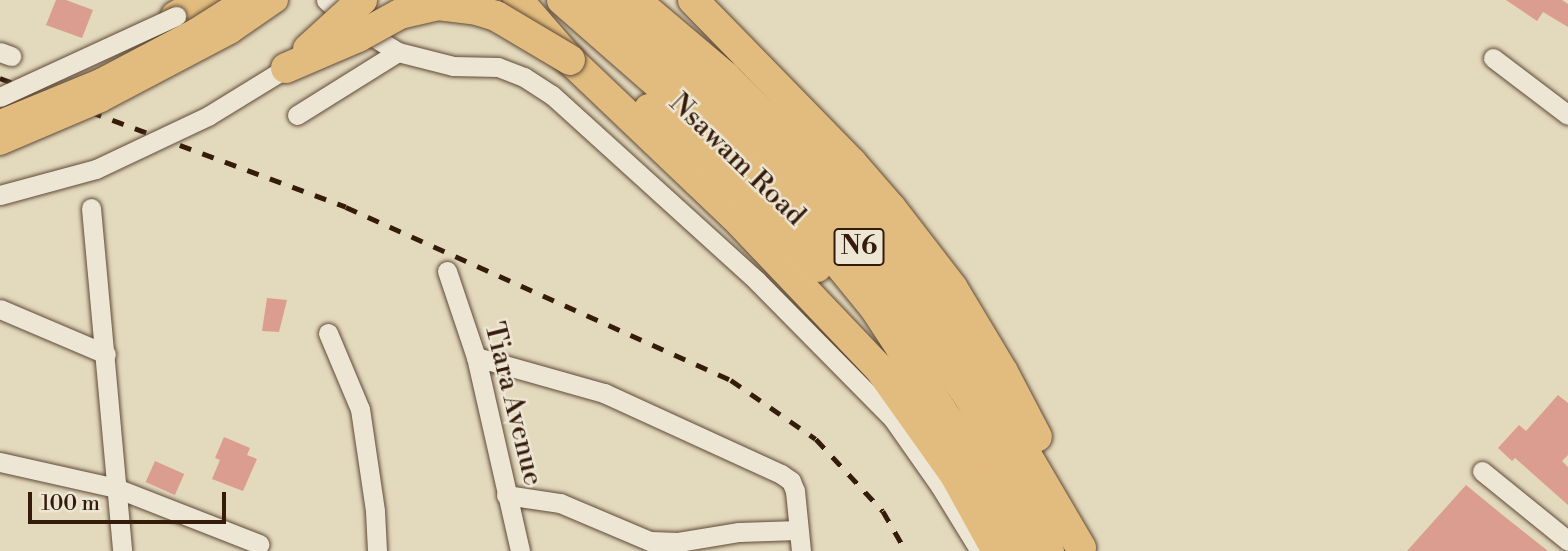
<!DOCTYPE html>
<style>
body{margin:0}
#map{position:relative;width:1568px;height:551px;overflow:hidden;background:#e3d9bd;font-family:"Libre Bodoni",serif}
div>[style]{position:absolute}
.building>*{inset:0;background:#da9d90;transform-origin:0 0}
.roads{filter:drop-shadow(0 0 2px #604a37) drop-shadow(0 0 2px #604a37)}
.minor>*{height:19px;margin:-9.5px;padding:0 9.5px;transform-origin:9.5px;border-radius:9.5px;background:#ede6d4}
.highway>*{height:30px;margin:-15px;padding:0 15px;transform-origin:15px;border-radius:15px;background:#e2bc7e}
.rail>*{height:4.5px;margin-top:-2.25px;transform-origin:0;background:repeating-linear-gradient(90deg,#351b0a 0 12px,transparent 0 24px)}
.bridges{filter:drop-shadow(0 0 2px #604a37) drop-shadow(0 0 2px #604a37)}
.minor-bridge>*{height:19px;margin:-9.5px;padding:0 9.5px;transform-origin:9.5px;border-radius:9.5px;background:#ede6d4}
.major-bridge>*{height:24px;margin:-12px;padding:0 12px;transform-origin:12px;border-radius:12px;background:#e2bc7e}
.highway-bridge>*{height:30px;margin:-15px;padding:0 15px;transform-origin:15px;border-radius:15px;background:#e2bc7e}
span{translate:-50% -50%;white-space:nowrap;text-align:center;line-height:1.15;-webkit-text-stroke:5px #ede6d4;paint-order:stroke}
.shield-label span{padding:2px 5px;background:#ede6d4;border:2px solid;border-radius:5px;-webkit-text-stroke-width:0}
.shield-label{font-size:26px;color:#351b0a;font-weight:700}
.street-label{font-size:28px;color:#351b0a}
.scale{position:absolute;left:28px;top:492px;width:198px;height:32px;box-sizing:border-box;border:4px solid #351b0a;border-top:0;padding-left:9px;font-size:21px;line-height:24px;white-space:nowrap;color:#351b0a;-webkit-text-stroke:5px #ede6d4;paint-order:stroke}
</style>
<div id="map">
<div class="building">
<i style="clip-path:polygon(56px 0,66px 0,93px 10px,82px 38px,46px 25px)"></i>
<i style="clip-path:polygon(1506px 0,1562px 0,1568px 4px,1568px 27px,1543px 12px,1537px 21px)"></i>
<i style="clip-path:polygon(267px 298px,287px 300px,279px 332px,262px 331px)"></i>
<i style="clip-path:polygon(1558px 395px,1568px 403px,1568px 455px,1562px 461px,1568px 467px,1568px 505px,1515px 458px,1512px 461px,1498px 448px,1519px 425px,1526px 431px)"></i>
<i style="clip-path:polygon(224px 437px,250px 448px,247px 455px,257px 459px,243px 491px,212px 479px,220px 460px,215px 458px)"></i>
<i style="left:155px;top:461px;width:32px;height:23px;rotate:24deg"></i>
<i style="clip-path:polygon(1466px 485px,1505px 517px,1548px 551px,1407px 551px)"></i>
</div>
<div class="roads">
<div class="minor">
<i style="left:326px;top:0;width:40px;rotate:41deg"></i>
<i style="left:356px;top:26px;width:49px;rotate:31.8deg"></i>
<i style="left:398px;top:52px;width:57px;rotate:14.3deg"></i>
<i style="left:453px;top:66px;width:45px;rotate:1.3deg"></i>
<i style="left:498px;top:67px;width:28px;rotate:21deg"></i>
<i style="left:524px;top:77px;width:33px;rotate:33deg"></i>
<i style="left:552px;top:95px;width:277px;rotate:42.2deg"></i>
<i style="left:757px;top:281px;width:194px;rotate:45.4deg"></i>
<i style="left:893px;top:419px;width:82px;rotate:55deg"></i>
<i style="left:940px;top:486px;width:76px;rotate:58.4deg"></i>
<i style="left:0;top:52px;width:12px;rotate:20deg"></i>
<i style="left:1493px;top:58px;width:94px;rotate:37.2deg"></i>
<i style="left:297px;top:115px;width:119px;rotate:-32deg"></i>
<i style="left:91px;top:208px;width:344px;rotate:84.8deg"></i>
<i style="left:447px;top:271px;width:91px;rotate:71.4deg"></i>
<i style="left:476px;top:357px;width:199px;rotate:77.2deg"></i>
<i style="left:0;top:309px;width:115px;rotate:23deg"></i>
<i style="left:328px;top:333px;width:82px;rotate:67.2deg"></i>
<i style="left:360px;top:409px;width:103px;rotate:81.6deg"></i>
<i style="left:375px;top:511px;width:40px;rotate:87.1deg"></i>
<i style="left:476px;top:357px;width:133px;rotate:15.7deg"></i>
<i style="left:604px;top:393px;width:195px;rotate:24.6deg"></i>
<i style="left:781px;top:474px;width:12px;rotate:35deg"></i>
<i style="left:791px;top:481px;width:11px;rotate:68deg"></i>
<i style="left:795px;top:491px;width:60px;rotate:84.3deg"></i>
<i style="left:0;top:462px;width:119px;rotate:12.6deg"></i>
<i style="left:116px;top:488px;width:154px;rotate:21.4deg"></i>
<i style="left:1482px;top:471px;width:111px;rotate:39.1deg"></i>
<i style="left:506px;top:495px;width:55px;rotate:8.4deg"></i>
<i style="left:560px;top:503px;width:98px;rotate:22.9deg"></i>
<i style="left:650px;top:541px;width:28px;rotate:2deg"></i>
<i style="left:678px;top:542px;width:62px;rotate:-9.3deg"></i>
<i style="left:739px;top:532px;width:59px;rotate:-1.9deg"></i>
</div>
<div class="highway">
<i style="left:518px;top:0;width:79px;rotate:49.1deg"></i>
<i style="left:570px;top:60px;width:226px;rotate:43.6deg"></i>
<i style="left:734px;top:216px;width:210px;rotate:46.4deg"></i>
<i style="left:879px;top:368px;width:131px;rotate:54.6deg"></i>
<i style="left:955px;top:475px;width:87px;rotate:61.1deg"></i>
<i style="left:562px;top:0;width:214px;rotate:41.2deg"></i>
<i style="left:723px;top:141px;width:146px;rotate:46.1deg"></i>
<i style="left:824px;top:246px;width:79px;rotate:50.7deg"></i>
<i style="left:874px;top:307px;width:207px;rotate:56.8deg"></i>
<i style="left:987px;top:480px;width:81px;rotate:61.8deg"></i>
<i style="left:598px;top:0;width:189px;rotate:40.3deg"></i>
<i style="left:742px;top:122px;width:88px;rotate:45.5deg"></i>
<i style="left:804px;top:185px;width:140px;rotate:49deg"></i>
<i style="left:896px;top:291px;width:132px;rotate:55.5deg"></i>
<i style="left:971px;top:400px;width:170px;rotate:62.7deg"></i>
<i style="left:635px;top:0;width:118px;rotate:40.2deg"></i>
<i style="left:725px;top:76px;width:199px;rotate:45deg"></i>
<i style="left:866px;top:217px;width:146px;rotate:52.5deg"></i>
<i style="left:955px;top:333px;width:249px;rotate:59.6deg"></i>
<i style="left:693px;top:0;width:228px;rotate:45.7deg"></i>
<i style="left:852px;top:163px;width:60px;rotate:49.1deg"></i>
<i style="left:891px;top:208px;width:100px;rotate:52.3deg"></i>
<i style="left:952px;top:287px;width:99px;rotate:59deg"></i>
<i style="left:1003px;top:372px;width:73px;rotate:62.4deg"></i>
<i style="left:176px;top:16px;width:33px;rotate:-29deg"></i>
<i style="left:649px;top:109px;width:81px;rotate:41deg"></i>
<i style="left:710px;top:162px;width:150px;rotate:44.5deg"></i>
</div>
</div>
<div class="rail">
<i style="left:0;top:78px;width:369px;rotate:20.4deg"></i>
<i style="left:346px;top:207px;width:422px;rotate:24.2deg"></i>
<i style="left:731px;top:380px;width:103px;rotate:34.8deg"></i>
<i style="left:816px;top:439px;width:98px;rotate:47.1deg"></i>
<i style="left:883px;top:511px;width:46px;rotate:60.1deg"></i>
</div>
<div class="bridges">
<div class="minor-bridge">
<i style="left:0;top:97px;width:194px;rotate:-24.7deg"></i>
<i style="left:0;top:195px;width:99px;rotate:-15.2deg"></i>
<i style="left:96px;top:169px;width:124px;rotate:-25.3deg"></i>
<i style="left:208px;top:116px;width:92px;rotate:-31.6deg"></i>
</div>
<div class="major-bridge">
<i style="left:0;top:122px;width:108px;rotate:-22.3deg"></i>
<i style="left:100px;top:81px;width:107px;rotate:-27.8deg"></i>
<i style="left:195px;top:31px;width:58px;rotate:-32.3deg"></i>
<i style="left:0;top:143px;width:110px;rotate:-23.1deg"></i>
<i style="left:101px;top:100px;width:146px;rotate:-27.8deg"></i>
<i style="left:230px;top:32px;width:56px;rotate:-34.8deg"></i>
</div>
<div class="highway-bridge">
<i style="left:308px;top:49px;width:73px;rotate:-42.2deg"></i>
<i style="left:286px;top:68px;width:78px;rotate:-23.3deg"></i>
<i style="left:358px;top:37px;width:48px;rotate:-28.7deg"></i>
<i style="left:400px;top:14px;width:39px;rotate:-13deg"></i>
<i style="left:438px;top:5px;width:35px;rotate:7deg"></i>
<i style="left:473px;top:9px;width:24px;rotate:17deg"></i>
<i style="left:496px;top:16px;width:86px;rotate:30.7deg"></i>
</div>
</div>
<div class="shield-label">
<span style="left:859px;top:247px">N6</span>
</div>
<div class="street-label">
<span style="left:737px;top:160px;rotate:44deg">Nsawam Road</span>
<span style="left:513px;top:404px;rotate:76deg">Tiara Avenue</span>
</div>
<div class="scale">100 m</div>
</div>
